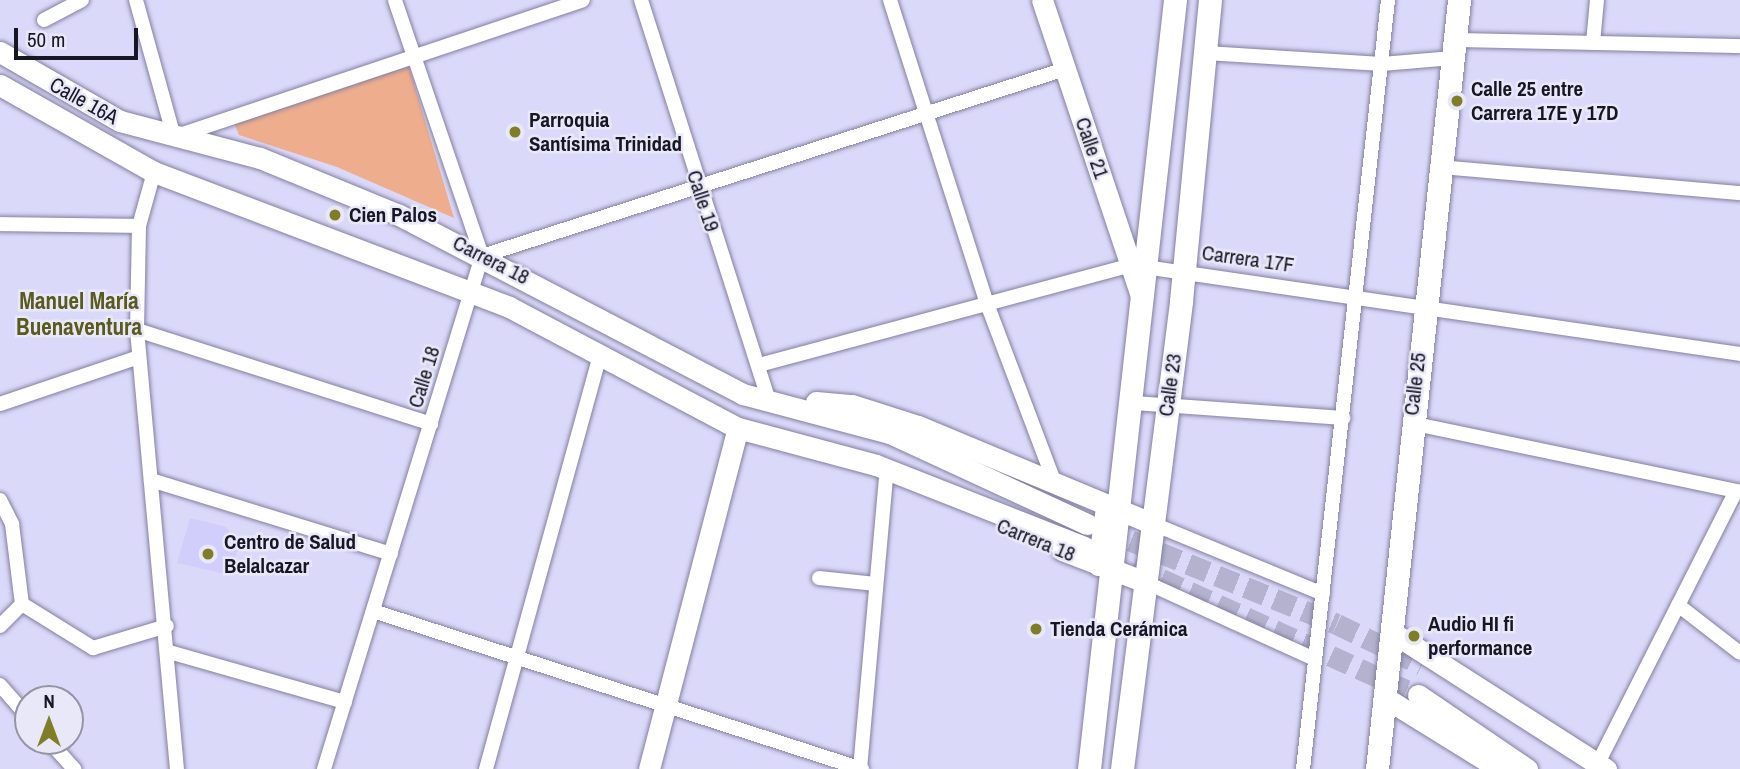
<!DOCTYPE html>
<meta charset="utf-8">
<style>
body{margin:0}
#map{position:relative;width:1740px;height:769px;overflow:hidden;background:#dbd9f9;font-family:"Archivo Narrow",sans-serif}
div>[style]{position:absolute}
.built>*{inset:0;background:#d1cefc}
.green>*{inset:0;background:#eeae8d}
.secondary-tunnel>*{height:21px;margin-top:-10.5px;transform-origin:0;background:repeating-linear-gradient(90deg,#b4b2ce 0 21px,transparent 0 31px)}
.roads{filter:drop-shadow(0 0 2px #827fa3) drop-shadow(0 0 2px #827fa3)}
.street>*{height:14px;margin:-7px;padding:0 7px;transform-origin:7px;border-radius:7px;background:#fff}
.secondary>*{height:21px;margin:-10.5px;padding:0 10.5px;transform-origin:10.5px;border-radius:10.5px;background:#fff}
.primary>*{height:23px;margin:-11.5px;padding:0 11.5px;transform-origin:11.5px;border-radius:11.5px;background:#fff}
.dots>*{width:19px;height:19px;translate:-50% -50%;box-sizing:border-box;border:4px solid #e9e8f8;border-radius:50%}
span{translate:-50% -50%;white-space:nowrap;text-align:center;line-height:1.15;-webkit-text-stroke:5px #e9e8f8;paint-order:stroke}
.poi-label{font-size:21px;color:#171624;font-weight:700}
.left{translate:0 -50%;text-align:left}
.street-label{font-size:21px;color:#171624}
.neighbourhood-label{font-size:23px;color:#5a591e;font-weight:700}
.north{position:absolute;left:14px;top:685px;width:70px;height:70px;box-sizing:border-box;background:#e9e8f8;border:2px solid #9594a3;border-radius:50%;rotate:0deg;font-size:19px;font-weight:700;line-height:28px;text-align:center;color:#171624}
.north::after{content:'';display:block;margin:auto;width:24px;height:32px;background:#7f7e26;clip-path:polygon(50% 0,100% 100%,50% 72%,0 100%)}
.scale{position:absolute;left:14px;top:28px;width:124px;height:32px;box-sizing:border-box;border:4px solid #171624;border-top:0;padding-left:9px;font-size:21px;line-height:24px;white-space:nowrap;color:#171624;-webkit-text-stroke:5px #e9e8f8;paint-order:stroke}
</style>
<div id="map">
<div class="built">
<i style="clip-path:polygon(190px 518px,226px 527px,239px 544px,230px 575px,177px 563px)"></i>
</div>
<div class="green">
<i style="clip-path:polygon(408px 63px,454px 218px,337px 167px,239px 135px,234px 123px)"></i>
</div>
<div class="secondary-tunnel">
<i style="left:1102px;top:529px;width:253px;rotate:22deg"></i>
<i style="left:1337px;top:624px;width:94px;rotate:25.8deg"></i>
<i style="left:1133px;top:566px;width:313px;rotate:24.4deg"></i>
</div>
<div class="roads">
<div class="street">
<i style="left:136px;top:0;width:142px;rotate:74.5deg"></i>
<i style="left:174px;top:137px;width:431px;rotate:-18.5deg"></i>
<i style="left:641px;top:0;width:422px;rotate:72.3deg"></i>
<i style="left:890px;top:0;width:316px;rotate:72.3deg"></i>
<i style="left:986px;top:301px;width:198px;rotate:69.3deg"></i>
<i style="left:44px;top:20px;width:43px;rotate:-27.8deg"></i>
<i style="left:1454px;top:40px;width:286px;rotate:1.2deg"></i>
<i style="left:1593px;top:43px;width:43px;rotate:-84.7deg"></i>
<i style="left:1206px;top:53px;width:176px;rotate:3.6deg"></i>
<i style="left:1382px;top:64px;width:71px;rotate:-4.8deg"></i>
<i style="left:1440px;top:167px;width:301px;rotate:5deg"></i>
<i style="left:154px;top:172px;width:56px;rotate:105.5deg"></i>
<i style="left:139px;top:226px;width:104px;rotate:91.1deg"></i>
<i style="left:137px;top:330px;width:441px;rotate:84.8deg"></i>
<i style="left:0;top:224px;width:139px;rotate:0.8deg"></i>
<i style="left:482px;top:256px;width:612px;rotate:-17.78deg"></i>
<i style="left:137px;top:330px;width:309px;rotate:17.7deg"></i>
<i style="left:759px;top:365px;width:385px;rotate:-15deg"></i>
<i style="left:1131px;top:265px;width:615px;rotate:8.31deg"></i>
<i style="left:1134px;top:403px;width:210px;rotate:4.1deg"></i>
<i style="left:0;top:404px;width:147px;rotate:-18.7deg"></i>
<i style="left:1411px;top:423px;width:336px;rotate:11.8deg"></i>
<i style="left:151px;top:480px;width:251px;rotate:17.1deg"></i>
<i style="left:0;top:500px;width:27px;rotate:63deg"></i>
<i style="left:12px;top:524px;width:81px;rotate:82.9deg"></i>
<i style="left:1151px;top:523px;width:186px;rotate:22.4deg"></i>
<i style="left:819px;top:578px;width:57px;rotate:6deg"></i>
<i style="left:1145px;top:582px;width:187px;rotate:24.4deg"></i>
<i style="left:22px;top:604px;width:84px;rotate:31.8deg"></i>
<i style="left:93px;top:648px;width:77px;rotate:-16.6deg"></i>
<i style="left:1678px;top:605px;width:78px;rotate:37.7deg"></i>
<i style="left:373px;top:611px;width:514px;rotate:17.91deg"></i>
<i style="left:0;top:626px;width:31px;rotate:-45deg"></i>
<i style="left:169px;top:652px;width:183px;rotate:15.9deg"></i>
<i style="left:0;top:685px;width:43px;rotate:48.8deg"></i>
<i style="left:49px;top:741px;width:38px;rotate:48deg"></i>
<i style="left:1598px;top:763px;width:305px;rotate:-63.1deg"></i>
<i style="left:324px;top:769px;width:537px;rotate:-72.88deg"></i>
<i style="left:482px;top:256px;width:270px;rotate:-108.8deg"></i>
<i style="left:486px;top:769px;width:430px;rotate:-74.6deg"></i>
<i style="left:860px;top:769px;width:290px;rotate:-84.9deg"></i>
<i style="left:1303px;top:769px;width:774px;rotate:-83.69deg"></i>
</div>
<div class="secondary">
<i style="left:1042px;top:0;width:312px;rotate:71.5deg"></i>
<i style="left:0;top:52px;width:138px;rotate:29.9deg"></i>
<i style="left:120px;top:121px;width:145px;rotate:14.8deg"></i>
<i style="left:260px;top:158px;width:150px;rotate:22.3deg"></i>
<i style="left:399px;top:215px;width:388px;rotate:27.5deg"></i>
<i style="left:743px;top:394px;width:152px;rotate:14.9deg"></i>
<i style="left:890px;top:433px;width:217px;rotate:24.8deg"></i>
<i style="left:0;top:85px;width:177px;rotate:29.5deg"></i>
<i style="left:154px;top:172px;width:380px;rotate:20.8deg"></i>
<i style="left:509px;top:307px;width:259px;rotate:27.9deg"></i>
<i style="left:738px;top:428px;width:143px;rotate:15deg"></i>
<i style="left:876px;top:465px;width:224px;rotate:21.5deg"></i>
<i style="left:816px;top:402px;width:36px;rotate:5deg"></i>
<i style="left:852px;top:405px;width:69px;rotate:17.7deg"></i>
<i style="left:918px;top:426px;width:252px;rotate:22.6deg"></i>
<i style="left:1062px;top:550px;width:89px;rotate:21.1deg"></i>
<i style="left:1098px;top:565px;width:59px;rotate:-82.1deg"></i>
<i style="left:1393px;top:633px;width:253px;rotate:32.6deg"></i>
<i style="left:1418px;top:695px;width:132px;rotate:34.2deg"></i>
<i style="left:1387px;top:699px;width:133px;rotate:31.8deg"></i>
<i style="left:649px;top:769px;width:352px;rotate:-75.4deg"></i>
</div>
<div class="primary">
<i style="left:1089px;top:769px;width:774px;rotate:-83.62deg"></i>
<i style="left:1122px;top:769px;width:472px;rotate:-82.8deg"></i>
<i style="left:1181px;top:301px;width:302px;rotate:-84.5deg"></i>
<i style="left:1377px;top:769px;width:773px;rotate:-83.91deg"></i>
</div>
</div>
<div class="dots">
<i style="left:1457px;top:101px;background:#7f7e26"></i>
<i style="left:515px;top:132px;background:#7f7e26"></i>
<i style="left:335px;top:215px;background:#7f7e26"></i>
<i style="left:208px;top:554px;background:#7f7e26"></i>
<i style="left:1036px;top:629px;background:#7f7e26"></i>
<i style="left:1414px;top:636px;background:#7f7e26"></i>
</div>
<div class="poi-label">
<span class="left" style="left:1471px;top:101px">Calle 25 entre<br>Carrera 17E y 17D</span>
<span class="left" style="left:529px;top:132px">Parroquia<br>Santísima Trinidad</span>
<span class="left" style="left:349px;top:215px">Cien Palos</span>
<span class="left" style="left:224px;top:554px">Centro de Salud<br>Belalcazar</span>
<span class="left" style="left:1428px;top:636px">Audio HI fi<br>performance</span>
<span class="left" style="left:1050px;top:629px">Tienda Cerámica</span>
</div>
<div class="street-label">
<span style="left:84px;top:101px;rotate:29deg">Calle 16A</span>
<span style="left:1092px;top:148px;rotate:71deg">Calle 21</span>
<span style="left:703px;top:201px;rotate:72deg">Calle 19</span>
<span style="left:1248px;top:259px;rotate:8deg">Carrera 17F</span>
<span style="left:491px;top:260px;rotate:27deg">Carrera 18</span>
<span style="left:424px;top:377px;rotate:-73deg">Calle 18</span>
<span style="left:1415px;top:384px;rotate:-83deg">Calle 25</span>
<span style="left:1170px;top:385px;rotate:-82deg">Calle 23</span>
<span style="left:1036px;top:540px;rotate:22deg">Carrera 18</span>
</div>
<div class="neighbourhood-label">
<span style="left:79px;top:314px">Manuel María<br>Buenaventura</span>
</div>
<div class="north">N</div>
<div class="scale">50 m</div>
</div>
